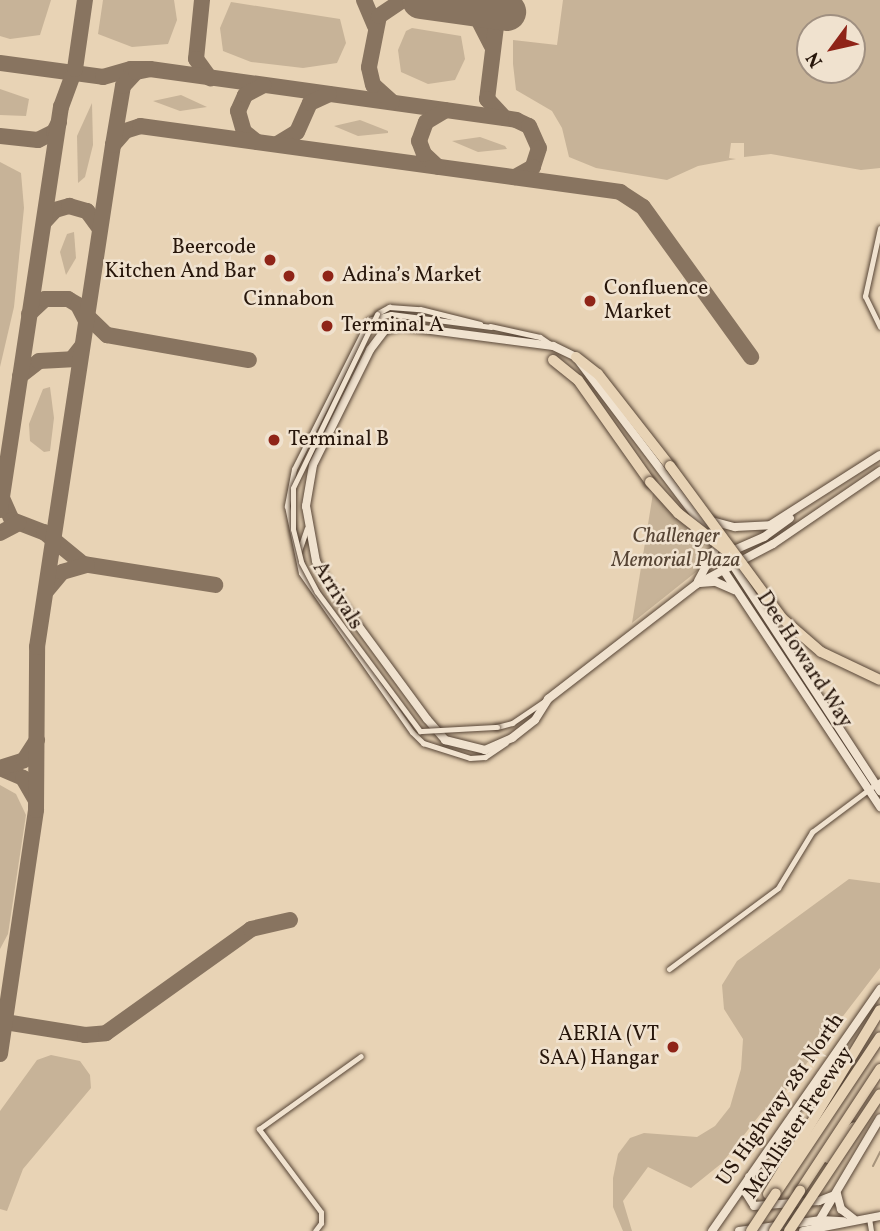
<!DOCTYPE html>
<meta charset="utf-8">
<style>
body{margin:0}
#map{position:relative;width:880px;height:1231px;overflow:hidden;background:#e8d3b5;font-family:Vollkorn,serif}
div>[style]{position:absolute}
.green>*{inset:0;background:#c7b398}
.stream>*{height:2px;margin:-1px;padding:0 1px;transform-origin:1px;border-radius:1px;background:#a6937b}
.taxiway>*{height:16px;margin:-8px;padding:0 8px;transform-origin:8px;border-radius:8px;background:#887460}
.runway>*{height:38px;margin:-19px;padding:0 19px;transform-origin:19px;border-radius:19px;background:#887460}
.roads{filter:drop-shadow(0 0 2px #574536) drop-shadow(0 0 2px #574536)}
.street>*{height:5px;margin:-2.5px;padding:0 2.5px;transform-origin:2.5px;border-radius:2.5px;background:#f0e2cf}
.secondary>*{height:8px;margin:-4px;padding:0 4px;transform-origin:4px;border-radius:4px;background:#f0e2cf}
.highway>*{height:10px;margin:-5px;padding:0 5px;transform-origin:5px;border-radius:5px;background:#e8d3b5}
.bridges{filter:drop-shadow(0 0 2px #574536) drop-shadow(0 0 2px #574536)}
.street-bridge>*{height:5px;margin:-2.5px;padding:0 2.5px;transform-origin:2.5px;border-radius:2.5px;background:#f0e2cf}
.highway-bridge>*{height:10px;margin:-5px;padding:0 5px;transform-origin:5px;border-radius:5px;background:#e8d3b5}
.dots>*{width:19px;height:19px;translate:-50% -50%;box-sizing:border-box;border:4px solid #f0e2cf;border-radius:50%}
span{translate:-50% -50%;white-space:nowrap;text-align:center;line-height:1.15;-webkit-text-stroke:5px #f0e2cf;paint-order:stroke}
.poi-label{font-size:21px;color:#27160b}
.right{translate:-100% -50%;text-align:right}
.left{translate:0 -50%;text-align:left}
.park-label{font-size:21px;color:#574535;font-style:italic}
.street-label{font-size:21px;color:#27160b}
.north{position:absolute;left:796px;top:14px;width:70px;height:70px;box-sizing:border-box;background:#f0e2cf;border:2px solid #a09081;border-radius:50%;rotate:237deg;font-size:19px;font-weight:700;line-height:28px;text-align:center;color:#27160b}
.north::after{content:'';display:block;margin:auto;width:24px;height:32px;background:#8f2418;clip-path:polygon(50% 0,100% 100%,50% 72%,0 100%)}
</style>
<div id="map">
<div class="green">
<i style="clip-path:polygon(0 0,51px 0,40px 35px,10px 39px,0 36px)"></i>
<i style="clip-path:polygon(103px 0,174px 0,177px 20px,168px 44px,132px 47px,98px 34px)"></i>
<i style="clip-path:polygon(evenodd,563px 0,880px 0,880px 168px,861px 170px,771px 154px,744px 157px,744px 143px,731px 143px,729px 158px,736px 159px,698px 166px,667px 180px,596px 168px,569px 157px,562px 128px,552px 111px,516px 90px,513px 64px,513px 40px,557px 45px,563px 0,810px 28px,852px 28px,852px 70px,810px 70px,810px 28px)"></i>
<i style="clip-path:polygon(231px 2px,340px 19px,346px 43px,337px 63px,303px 68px,251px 62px,223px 51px,220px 28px)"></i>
<i style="clip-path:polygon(412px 28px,461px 36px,465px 59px,455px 80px,428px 84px,401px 72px,398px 50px,406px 31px)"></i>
<i style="clip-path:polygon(0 89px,29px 99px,26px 116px,0 115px)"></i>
<i style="clip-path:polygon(181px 95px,207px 107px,180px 111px,153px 101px)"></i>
<i style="clip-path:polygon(92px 103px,93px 145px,85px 177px,78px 183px,77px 136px)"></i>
<i style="clip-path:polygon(360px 120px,388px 131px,388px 133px,358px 136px,334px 126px)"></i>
<i style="clip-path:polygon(480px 137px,505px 146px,507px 149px,478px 152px,452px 141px)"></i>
<i style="clip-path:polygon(0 162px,21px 173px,24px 208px,14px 307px,0 367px)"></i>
<i style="clip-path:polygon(74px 232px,76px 258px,66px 275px,60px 252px,67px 234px)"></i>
<i style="clip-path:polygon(50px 387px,54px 418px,50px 451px,44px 452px,30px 441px,29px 424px,43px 389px)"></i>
<i style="clip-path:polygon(655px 481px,713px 545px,711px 560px,632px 623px)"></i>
<i style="clip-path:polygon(0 785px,16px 794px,26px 815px,8px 934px,0 949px)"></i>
<i style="clip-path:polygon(849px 879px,880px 883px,880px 968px,777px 1102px,762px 1112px,722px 1163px,691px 1188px,648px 1167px,623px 1201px,632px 1231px,623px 1231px,613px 1207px,613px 1178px,618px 1154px,630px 1138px,644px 1133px,697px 1137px,715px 1126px,730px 1107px,741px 1069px,743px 1039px,724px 1009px,722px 985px,737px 961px)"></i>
<i style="clip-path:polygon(51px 1055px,80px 1061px,90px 1075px,91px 1088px,23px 1169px,7px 1211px,0 1209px,0 1111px,37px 1060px)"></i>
</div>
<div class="stream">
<i style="left:873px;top:1166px;width:16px;rotate:-63deg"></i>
</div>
<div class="taxiway">
<i style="left:202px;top:0;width:59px;rotate:95.8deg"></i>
<i style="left:196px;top:59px;width:24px;rotate:54deg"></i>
<i style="left:364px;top:0;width:28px;rotate:67deg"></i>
<i style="left:425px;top:1px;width:3px;rotate:-18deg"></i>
<i style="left:460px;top:5px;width:23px;rotate:38deg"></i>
<i style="left:478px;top:19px;width:30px;rotate:63deg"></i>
<i style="left:498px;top:10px;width:90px;rotate:97deg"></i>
<i style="left:487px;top:99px;width:26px;rotate:47deg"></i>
<i style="left:0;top:63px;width:104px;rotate:7.7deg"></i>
<i style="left:103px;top:77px;width:29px;rotate:-16deg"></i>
<i style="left:131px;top:69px;width:19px"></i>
<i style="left:150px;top:69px;width:370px;rotate:7.9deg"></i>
<i style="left:516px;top:120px;width:14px;rotate:25deg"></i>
<i style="left:529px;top:126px;width:24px;rotate:66deg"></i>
<i style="left:539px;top:148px;width:20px;rotate:108deg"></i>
<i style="left:533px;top:167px;width:21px;rotate:151deg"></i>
<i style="left:392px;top:102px;width:25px;rotate:-138deg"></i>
<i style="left:373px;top:85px;width:18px;rotate:-103deg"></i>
<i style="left:369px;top:67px;width:52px;rotate:-78.9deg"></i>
<i style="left:379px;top:16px;width:29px;rotate:-34deg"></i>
<i style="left:0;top:136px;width:38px;rotate:6deg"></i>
<i style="left:38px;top:140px;width:18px;rotate:-27deg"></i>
<i style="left:54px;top:132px;width:11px;rotate:-63deg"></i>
<i style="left:257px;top:142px;width:16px;rotate:-142deg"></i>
<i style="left:244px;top:132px;width:22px;rotate:-106deg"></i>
<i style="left:238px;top:111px;width:17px;rotate:-66deg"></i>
<i style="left:245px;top:95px;width:21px;rotate:-28deg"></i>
<i style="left:277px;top:144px;width:23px;rotate:-31deg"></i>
<i style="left:297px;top:132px;width:32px;rotate:-66deg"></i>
<i style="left:310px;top:103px;width:21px;rotate:-25deg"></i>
<i style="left:113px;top:145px;width:18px;rotate:-49deg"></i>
<i style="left:125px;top:131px;width:16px;rotate:-18deg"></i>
<i style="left:140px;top:126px;width:485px;rotate:7.8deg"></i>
<i style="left:620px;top:192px;width:27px;rotate:33deg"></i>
<i style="left:643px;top:207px;width:185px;rotate:54.2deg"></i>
<i style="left:438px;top:167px;width:19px;rotate:-137deg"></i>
<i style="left:424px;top:154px;width:14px;rotate:-111deg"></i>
<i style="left:419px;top:141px;width:20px;rotate:-70deg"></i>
<i style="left:426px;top:122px;width:23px;rotate:-31deg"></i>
<i style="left:44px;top:222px;width:16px;rotate:-47deg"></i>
<i style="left:55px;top:210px;width:15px;rotate:-16deg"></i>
<i style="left:69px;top:206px;width:19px;rotate:16deg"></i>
<i style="left:87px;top:211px;width:22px;rotate:54deg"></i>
<i style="left:84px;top:313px;width:32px;rotate:44deg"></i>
<i style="left:107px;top:335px;width:144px;rotate:10deg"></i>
<i style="left:29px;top:314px;width:22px;rotate:-43deg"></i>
<i style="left:45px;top:299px;width:23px"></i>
<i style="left:68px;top:299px;width:12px;rotate:31deg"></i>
<i style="left:78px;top:305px;width:18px;rotate:63deg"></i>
<i style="left:20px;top:376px;width:24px;rotate:-38deg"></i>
<i style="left:39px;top:361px;width:33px;rotate:-3deg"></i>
<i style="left:72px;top:359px;width:16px;rotate:-52deg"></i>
<i style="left:2px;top:498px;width:24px;rotate:66deg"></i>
<i style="left:12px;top:520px;width:34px;rotate:21deg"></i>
<i style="left:44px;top:532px;width:50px;rotate:39.4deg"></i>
<i style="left:83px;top:564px;width:134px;rotate:9deg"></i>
<i style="left:0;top:510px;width:408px;rotate:-81.4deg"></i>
<i style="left:61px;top:107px;width:40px;rotate:-69.8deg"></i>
<i style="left:75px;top:69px;width:70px;rotate:-81.8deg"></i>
<i style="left:0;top:533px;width:21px;rotate:-28deg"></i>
<i style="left:47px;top:590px;width:23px;rotate:-50deg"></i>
<i style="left:62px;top:572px;width:26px;rotate:-16deg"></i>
<i style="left:0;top:768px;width:25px;rotate:23deg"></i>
<i style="left:23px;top:778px;width:24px;rotate:60deg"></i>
<i style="left:0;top:768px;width:25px;rotate:-18deg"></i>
<i style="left:24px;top:760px;width:24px;rotate:-57deg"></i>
<i style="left:5px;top:1022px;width:81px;rotate:9.2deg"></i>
<i style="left:85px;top:1035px;width:21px;rotate:-5deg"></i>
<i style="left:106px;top:1033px;width:178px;rotate:-35.6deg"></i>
<i style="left:251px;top:929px;width:40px;rotate:-13deg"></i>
<i style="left:0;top:1054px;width:247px;rotate:-81.6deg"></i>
<i style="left:36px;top:810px;width:163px;rotate:-89.6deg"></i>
<i style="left:37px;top:647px;width:508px;rotate:-81.39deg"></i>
<i style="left:113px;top:145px;width:60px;rotate:-80.4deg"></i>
<i style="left:123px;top:86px;width:19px;rotate:-47deg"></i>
<i style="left:136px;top:72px;width:14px;rotate:-12deg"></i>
</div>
<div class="runway">
<i style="left:421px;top:0;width:87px;rotate:7.9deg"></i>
</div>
<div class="roads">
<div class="street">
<i style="left:880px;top:228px;width:70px;rotate:102.4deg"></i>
<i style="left:865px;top:296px;width:34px;rotate:64deg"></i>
<i style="left:378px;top:313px;width:13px;rotate:-29deg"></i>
<i style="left:389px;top:307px;width:31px;rotate:4deg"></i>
<i style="left:420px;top:309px;width:62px;rotate:14deg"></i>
<i style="left:490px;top:326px;width:51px;rotate:12.4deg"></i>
<i style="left:540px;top:337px;width:12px;rotate:35deg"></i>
<i style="left:491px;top:327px;width:101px;rotate:-172.6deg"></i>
<i style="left:391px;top:314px;width:23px;rotate:165deg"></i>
<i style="left:369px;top:320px;width:167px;rotate:116.7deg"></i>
<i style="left:294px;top:469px;width:38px;rotate:101deg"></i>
<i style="left:287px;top:506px;width:68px;rotate:78.2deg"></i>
<i style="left:301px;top:573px;width:194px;rotate:55.1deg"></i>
<i style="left:412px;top:732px;width:16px;rotate:45deg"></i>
<i style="left:423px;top:743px;width:49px;rotate:17.7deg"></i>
<i style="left:470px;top:758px;width:15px;rotate:-4deg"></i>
<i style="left:485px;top:757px;width:25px;rotate:-34deg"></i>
<i style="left:299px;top:551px;width:24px;rotate:-71deg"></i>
<i style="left:497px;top:727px;width:16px;rotate:-15deg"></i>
<i style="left:512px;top:723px;width:41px;rotate:-34.1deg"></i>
<i style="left:669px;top:969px;width:136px;rotate:-36.6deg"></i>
<i style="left:778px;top:888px;width:66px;rotate:-58.7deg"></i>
<i style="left:812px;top:832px;width:85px;rotate:-36.9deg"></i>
<i style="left:869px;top:1218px;width:13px;rotate:81deg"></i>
<i style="left:315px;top:1231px;width:10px;rotate:-53deg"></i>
<i style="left:321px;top:1223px;width:11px;rotate:-90deg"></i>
<i style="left:321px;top:1212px;width:104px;rotate:-126.8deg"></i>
<i style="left:259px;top:1129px;width:125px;rotate:-35.6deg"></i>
</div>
<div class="secondary">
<i style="left:708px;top:520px;width:28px;rotate:15deg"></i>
<i style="left:735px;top:527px;width:35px;rotate:-3deg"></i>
<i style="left:770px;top:525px;width:130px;rotate:-32.5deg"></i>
<i style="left:710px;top:535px;width:223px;rotate:-127deg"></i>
<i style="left:576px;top:357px;width:25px;rotate:-154deg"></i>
<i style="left:553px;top:346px;width:152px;rotate:-172.5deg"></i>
<i style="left:402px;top:326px;width:17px;rotate:167deg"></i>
<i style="left:385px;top:330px;width:25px;rotate:127deg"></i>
<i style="left:370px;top:350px;width:128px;rotate:116.4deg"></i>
<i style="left:313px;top:465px;width:42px;rotate:99.7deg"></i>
<i style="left:306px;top:506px;width:56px;rotate:79.7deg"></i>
<i style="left:316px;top:561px;width:25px;rotate:63deg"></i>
<i style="left:327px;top:583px;width:169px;rotate:53.7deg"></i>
<i style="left:427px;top:719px;width:28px;rotate:49deg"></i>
<i style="left:445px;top:740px;width:41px;rotate:14deg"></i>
<i style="left:485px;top:750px;width:30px;rotate:-24deg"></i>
<i style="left:512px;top:738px;width:29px;rotate:-38deg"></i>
<i style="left:535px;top:720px;width:25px;rotate:-58deg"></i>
<i style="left:548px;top:699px;width:188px;rotate:-37.7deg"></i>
<i style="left:697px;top:584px;width:86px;rotate:-27.8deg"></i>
<i style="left:773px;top:544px;width:130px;rotate:-34.3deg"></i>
<i style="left:723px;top:550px;width:288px;rotate:56.9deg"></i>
<i style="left:722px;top:568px;width:287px;rotate:56.5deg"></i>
<i style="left:722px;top:568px;width:14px;rotate:-78deg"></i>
<i style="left:725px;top:554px;width:43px;rotate:-23.6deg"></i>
<i style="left:764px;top:537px;width:32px;rotate:-36deg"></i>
<i style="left:698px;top:581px;width:42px;rotate:-61.6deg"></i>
<i style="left:700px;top:583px;width:16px;rotate:-4deg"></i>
<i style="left:716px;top:582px;width:20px;rotate:24deg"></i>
<i style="left:749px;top:1177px;width:16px;rotate:101deg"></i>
<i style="left:746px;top:1193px;width:15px;rotate:58deg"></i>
<i style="left:754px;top:1206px;width:65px;rotate:-4.4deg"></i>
<i style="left:819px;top:1201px;width:19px;rotate:-21deg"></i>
<i style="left:837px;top:1194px;width:16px;rotate:75deg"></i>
<i style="left:841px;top:1209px;width:16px;rotate:38deg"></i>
<i style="left:712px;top:1231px;width:295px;rotate:-55.2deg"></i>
<i style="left:739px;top:1231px;width:83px;rotate:-7.6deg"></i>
<i style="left:821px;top:1220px;width:22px;rotate:3deg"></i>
<i style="left:803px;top:1231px;width:78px;rotate:-11deg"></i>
<i style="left:813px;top:1231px;width:131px;rotate:-59.3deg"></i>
</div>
<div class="highway">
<i style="left:576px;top:357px;width:28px;rotate:38deg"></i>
<i style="left:598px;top:374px;width:117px;rotate:52deg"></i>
<i style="left:553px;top:360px;width:32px;rotate:39deg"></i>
<i style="left:578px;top:380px;width:125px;rotate:54.8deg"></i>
<i style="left:828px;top:1158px;width:40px;rotate:-50deg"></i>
<i style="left:800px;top:1191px;width:146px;rotate:-56.7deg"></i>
<i style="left:776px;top:1193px;width:187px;rotate:-56.3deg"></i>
<i style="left:768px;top:1194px;width:215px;rotate:-58.7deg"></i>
</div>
</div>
<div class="bridges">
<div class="street-bridge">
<i style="left:377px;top:314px;width:193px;rotate:115.8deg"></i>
<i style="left:293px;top:488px;width:41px;rotate:90deg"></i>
<i style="left:293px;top:529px;width:34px;rotate:76deg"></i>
<i style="left:301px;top:562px;width:34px;rotate:62deg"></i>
<i style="left:317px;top:592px;width:173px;rotate:53.5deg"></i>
<i style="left:420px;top:731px;width:77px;rotate:-3deg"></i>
</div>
<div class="highway-bridge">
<i style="left:670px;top:466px;width:190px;rotate:53.6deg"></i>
<i style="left:783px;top:619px;width:50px;rotate:41deg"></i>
<i style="left:821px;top:652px;width:65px;rotate:25.4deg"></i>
<i style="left:650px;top:482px;width:42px;rotate:47.9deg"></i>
<i style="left:678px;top:513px;width:68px;rotate:37.9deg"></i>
<i style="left:751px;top:1231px;width:45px;rotate:-56.7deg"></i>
<i style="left:774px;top:1231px;width:48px;rotate:-57deg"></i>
<i style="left:789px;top:1231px;width:164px;rotate:-56.4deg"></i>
</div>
</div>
<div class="dots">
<i style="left:270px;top:260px;background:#8f2418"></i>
<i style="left:289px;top:276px;background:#8f2418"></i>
<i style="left:328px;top:276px;background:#8f2418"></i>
<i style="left:590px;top:301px;background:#8f2418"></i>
<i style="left:327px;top:326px;background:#8f2418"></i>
<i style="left:274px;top:440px;background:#8f2418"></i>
<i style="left:673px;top:1047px;background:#8f2418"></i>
</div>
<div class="poi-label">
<span class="right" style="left:256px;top:260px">Beercode<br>Kitchen And Bar</span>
<span class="left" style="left:342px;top:276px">Adina’s Market</span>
<span class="left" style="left:604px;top:301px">Confluence<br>Market</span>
<span style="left:289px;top:300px">Cinnabon</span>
<span class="left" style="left:341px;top:326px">Terminal A</span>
<span class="left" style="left:288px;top:440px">Terminal B</span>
<span class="right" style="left:659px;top:1047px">AERIA (VT<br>SAA) Hangar</span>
</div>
<div class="park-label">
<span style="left:676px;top:549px">Challenger<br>Memorial Plaza</span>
</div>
<div class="street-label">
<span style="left:337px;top:596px;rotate:58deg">Arrivals</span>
<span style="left:804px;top:660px;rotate:57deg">Dee Howard Way</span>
<span style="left:781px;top:1100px;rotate:-55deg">US Highway 281 North</span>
<span style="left:799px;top:1123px;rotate:-56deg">McAllister Freeway</span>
</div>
<div class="north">N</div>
</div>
